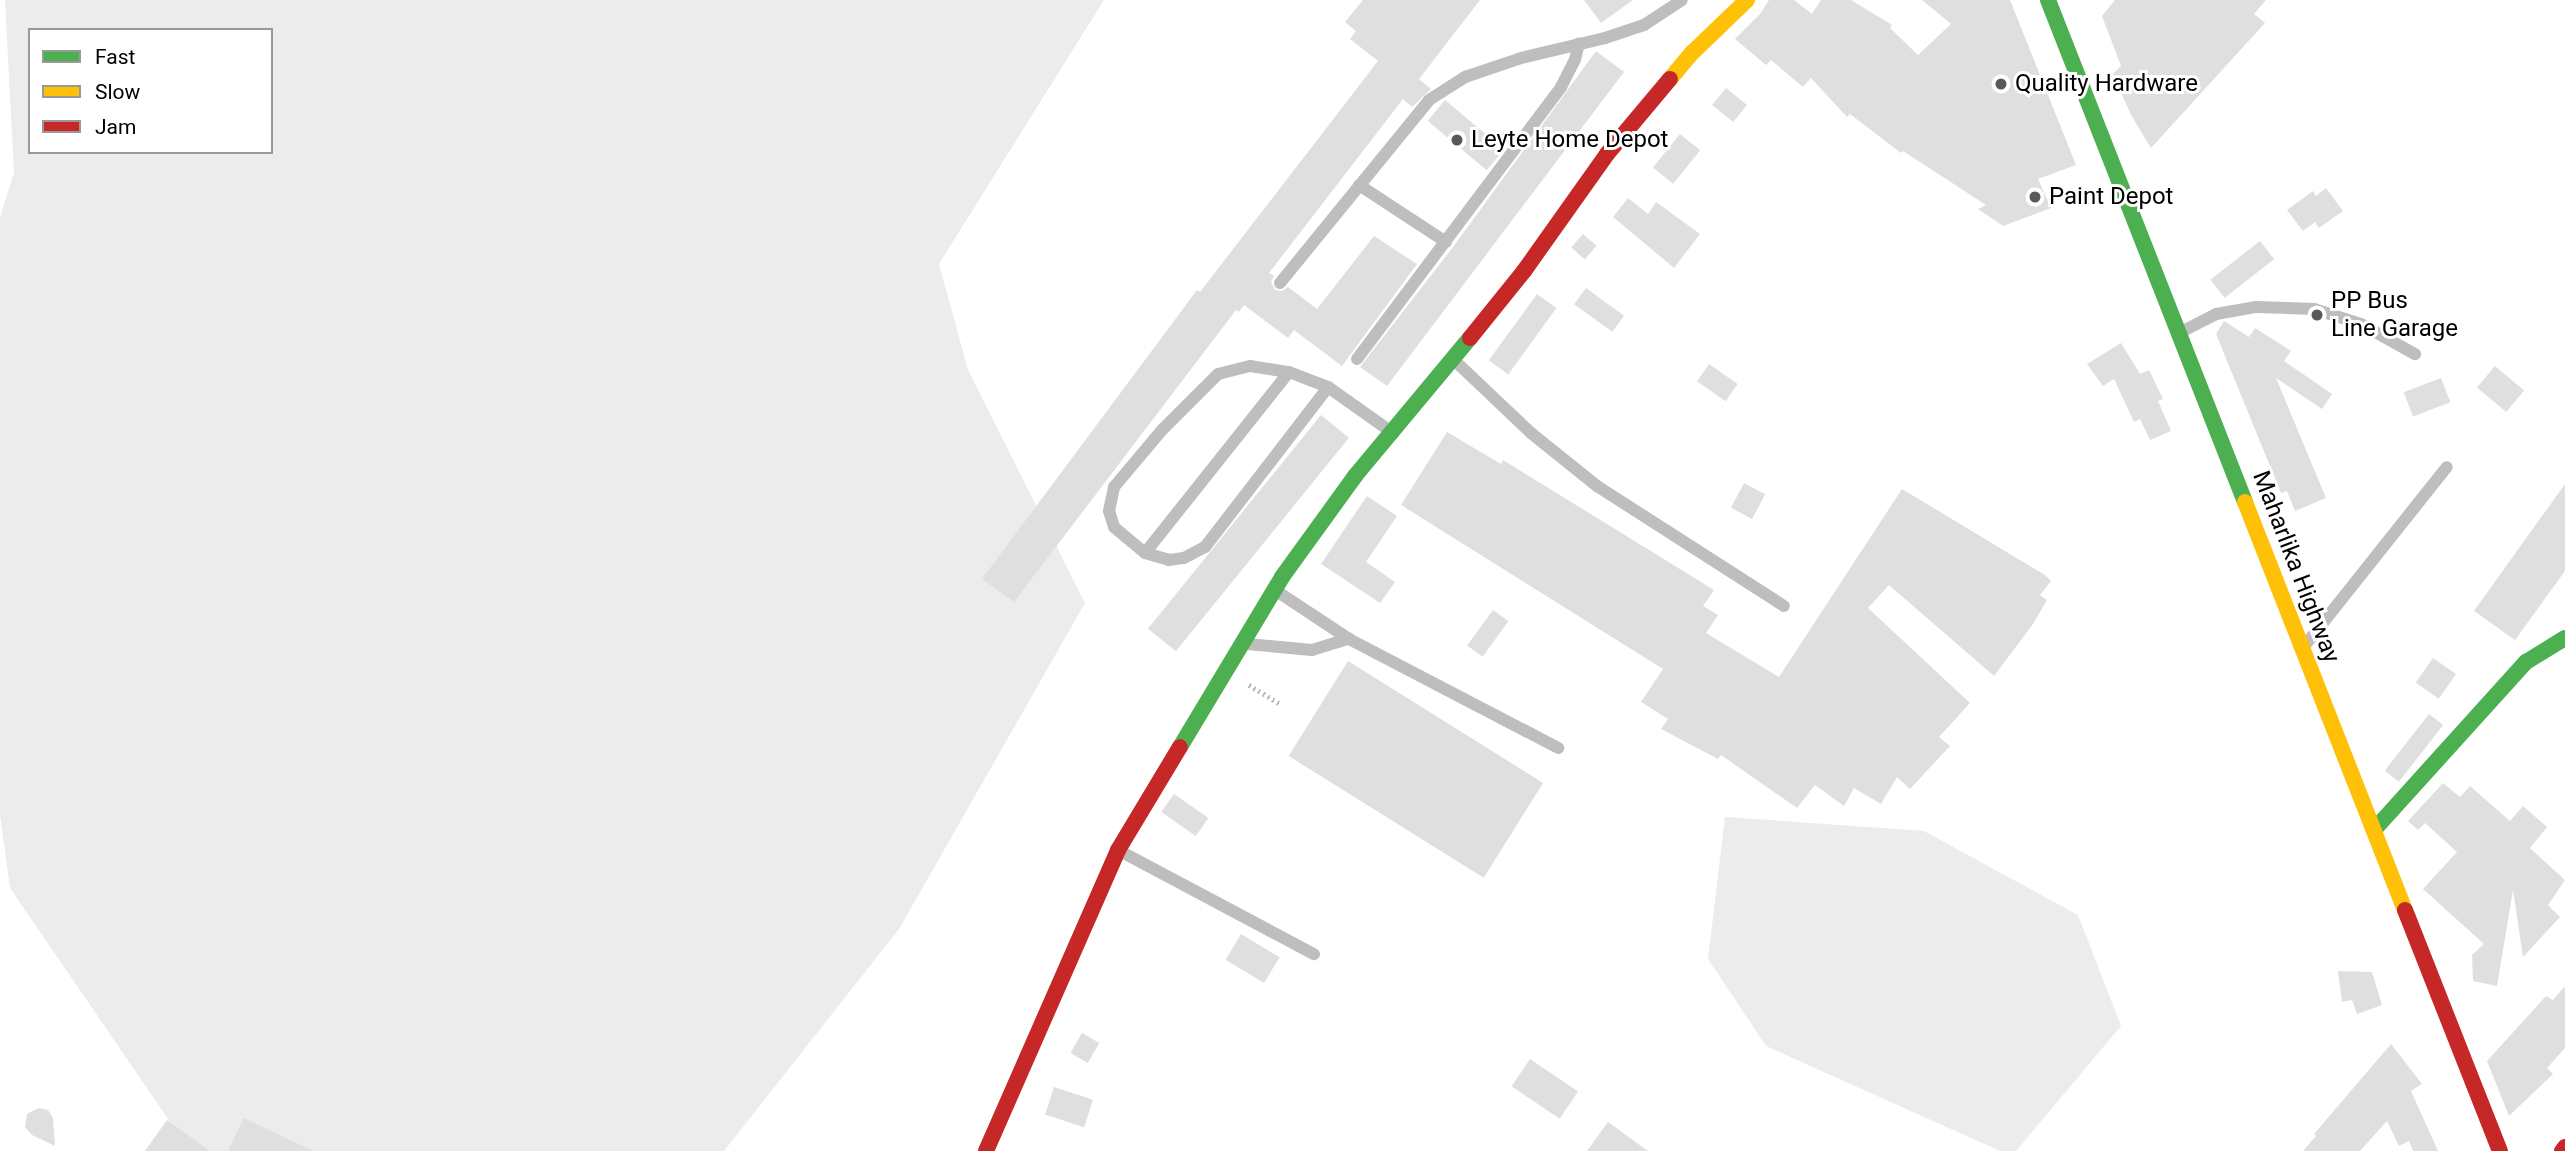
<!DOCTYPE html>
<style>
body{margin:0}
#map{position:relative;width:2565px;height:1151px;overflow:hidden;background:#fff;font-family:Roboto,sans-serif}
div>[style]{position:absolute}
.green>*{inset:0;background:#ececec}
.building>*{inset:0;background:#dfdfdf;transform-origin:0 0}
.path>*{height:4.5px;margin-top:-2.25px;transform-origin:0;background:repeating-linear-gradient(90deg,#b9b9b9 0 2px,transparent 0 5.5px)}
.lane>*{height:12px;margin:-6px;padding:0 6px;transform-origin:6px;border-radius:6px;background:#bebebe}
.fast>*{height:16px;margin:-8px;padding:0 8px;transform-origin:8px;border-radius:8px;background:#4caf50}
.slow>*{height:16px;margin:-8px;padding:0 8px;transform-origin:8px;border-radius:8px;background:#ffc107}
.jam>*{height:16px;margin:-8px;padding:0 8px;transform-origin:8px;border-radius:8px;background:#c62828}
.dots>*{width:19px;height:19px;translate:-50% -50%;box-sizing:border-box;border:4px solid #fff;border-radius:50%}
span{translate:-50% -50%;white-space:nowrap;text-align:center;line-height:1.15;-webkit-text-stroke:6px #fff;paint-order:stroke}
.poi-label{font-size:24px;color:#000}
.left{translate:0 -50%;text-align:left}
.street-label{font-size:24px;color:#000}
.legend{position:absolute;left:28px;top:28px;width:245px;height:126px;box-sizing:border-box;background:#fff;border:2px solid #999;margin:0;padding:9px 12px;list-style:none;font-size:21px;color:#000}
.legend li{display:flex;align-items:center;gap:14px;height:35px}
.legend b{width:35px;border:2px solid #999}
</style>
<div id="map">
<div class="green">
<i style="clip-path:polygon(evenodd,5px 0,1104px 0,939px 264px,968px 370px,1085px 603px,899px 929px,724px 1151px,190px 1151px,10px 888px,0 815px,0 217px,14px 173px,5px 0,30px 30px,271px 30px,271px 152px,30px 152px,30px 30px)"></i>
<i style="clip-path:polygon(1725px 817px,1924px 831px,2078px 915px,2121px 1026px,2016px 1151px,2000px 1151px,1766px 1046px,1708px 959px)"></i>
</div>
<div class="building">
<i style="clip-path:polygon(1363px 0,1480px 0,1419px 79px,1431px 89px,1412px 107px,1403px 99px,1269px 273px,1274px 276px,1271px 282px,1275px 290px,1282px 291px,1288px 287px,1317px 309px,1374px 236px,1417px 264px,1342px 366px,1294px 330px,1288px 338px,1244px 305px,1239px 312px,1236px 310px,1014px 602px,982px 579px,1197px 290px,1200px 292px,1378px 61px,1350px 39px,1356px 31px,1345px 22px)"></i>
<i style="clip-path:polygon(1584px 0,1633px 0,1601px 23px)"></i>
<i style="clip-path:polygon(1769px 0,1794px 0,1812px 14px,1821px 0,1851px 0,1892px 25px,1890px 28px,1918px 55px,1951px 24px,1922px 0,2010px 0,2076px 165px,2038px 179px,2051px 208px,2003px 226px,1978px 209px,1986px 205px,1903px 151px,1901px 153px,1850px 114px,1847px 117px,1811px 78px,1803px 87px,1771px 60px,1766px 65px,1735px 39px,1760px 14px)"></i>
<i style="clip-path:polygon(2115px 0,2266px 0,2254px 14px,2265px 23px,2151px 148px,2131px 115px,2113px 74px,2121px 66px,2102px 16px)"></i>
<i style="clip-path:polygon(1596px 51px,1624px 72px,1387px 386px,1360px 367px,1453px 247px)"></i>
<i style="left:1726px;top:88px;width:27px;height:22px;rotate:39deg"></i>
<i style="left:1445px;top:100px;width:77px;height:27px;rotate:40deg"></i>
<i style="left:1680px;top:134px;width:26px;height:43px;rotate:39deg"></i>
<i style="clip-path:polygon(2326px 188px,2343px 211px,2319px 228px,2315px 222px,2303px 231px,2287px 210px,2313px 191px,2316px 196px)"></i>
<i style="clip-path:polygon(1628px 198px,1648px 214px,1656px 202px,1700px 234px,1674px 268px,1613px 217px)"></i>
<i style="left:1583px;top:234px;width:18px;height:18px;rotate:41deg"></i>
<i style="left:2260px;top:241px;width:23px;height:63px;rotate:52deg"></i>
<i style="left:1586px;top:288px;width:47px;height:20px;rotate:36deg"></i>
<i style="left:1537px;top:294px;width:24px;height:82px;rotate:36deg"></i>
<i style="clip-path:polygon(2224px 321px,2249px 337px,2255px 328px,2291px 351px,2284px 361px,2332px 394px,2322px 409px,2276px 378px,2326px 498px,2295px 511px,2287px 491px,2281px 493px,2216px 334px)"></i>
<i style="clip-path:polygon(2121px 343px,2140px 374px,2149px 370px,2163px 399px,2158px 401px,2171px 431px,2150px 440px,2140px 419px,2134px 422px,2114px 379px,2103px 386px,2087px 364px)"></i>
<i style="left:1709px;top:364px;width:35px;height:21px;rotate:35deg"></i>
<i style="left:2495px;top:366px;width:38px;height:28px;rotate:40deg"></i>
<i style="left:2441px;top:378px;width:26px;height:40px;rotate:69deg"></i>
<i style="left:1321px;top:415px;width:36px;height:275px;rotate:39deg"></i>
<i style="clip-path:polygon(1447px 432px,1501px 464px,1503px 460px,1714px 590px,1703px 606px,1718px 615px,1706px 633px,1779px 677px,1902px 489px,2045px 575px,2051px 581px,2040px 595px,2047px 600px,2033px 624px,1994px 676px,1889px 585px,1868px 608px,1970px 703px,1939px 737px,1950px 746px,1910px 789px,1897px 777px,1881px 804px,1854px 788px,1844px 806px,1815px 785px,1797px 808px,1721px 755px,1718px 759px,1661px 729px,1668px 719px,1641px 702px,1663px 669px,1401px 505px)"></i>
<i style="left:1744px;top:483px;width:24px;height:28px;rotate:28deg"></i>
<i style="clip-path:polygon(2565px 484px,2565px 571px,2515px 640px,2474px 611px)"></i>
<i style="clip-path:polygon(1367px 496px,1397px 516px,1366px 562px,1395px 582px,1380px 603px,1321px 564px)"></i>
<i style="left:1493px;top:610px;width:19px;height:44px;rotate:36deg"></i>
<i style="left:2433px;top:658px;width:28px;height:30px;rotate:35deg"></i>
<i style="left:1348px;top:661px;width:230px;height:112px;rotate:32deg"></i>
<i style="left:2429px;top:714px;width:18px;height:72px;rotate:38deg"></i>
<i style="clip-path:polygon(2443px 783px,2460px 797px,2470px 786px,2510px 821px,2523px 806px,2547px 827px,2530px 848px,2565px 880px,2548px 905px,2560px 917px,2523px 957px,2513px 890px,2497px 986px,2473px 981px,2472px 955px,2484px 944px,2423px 889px,2457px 852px,2425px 823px,2418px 830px,2408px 821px)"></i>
<i style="left:1174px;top:794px;width:42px;height:22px;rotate:35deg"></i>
<i style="left:1241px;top:934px;width:45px;height:30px;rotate:31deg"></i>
<i style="clip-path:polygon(2338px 971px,2372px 972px,2382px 1005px,2357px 1014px,2352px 1000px,2342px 1002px)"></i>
<i style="clip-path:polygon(2565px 986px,2565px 1048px,2547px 1068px,2553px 1074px,2509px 1116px,2487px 1061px,2546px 996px,2553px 1000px)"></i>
<i style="left:1082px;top:1033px;width:20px;height:23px;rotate:30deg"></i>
<i style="clip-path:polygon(2391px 1044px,2422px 1084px,2411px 1091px,2438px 1151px,2413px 1151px,2409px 1141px,2399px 1146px,2387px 1121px,2360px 1151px,2303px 1151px,2316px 1136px,2314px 1134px)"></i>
<i style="left:1530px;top:1059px;width:58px;height:33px;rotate:34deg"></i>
<i style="left:1054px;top:1087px;width:41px;height:29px;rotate:18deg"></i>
<i style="clip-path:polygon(39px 1108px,48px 1110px,53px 1118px,55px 1146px,32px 1135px,25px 1127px,27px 1114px)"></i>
<i style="clip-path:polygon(244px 1118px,313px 1151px,228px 1151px)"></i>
<i style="clip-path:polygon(167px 1120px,210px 1151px,145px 1151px)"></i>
<i style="clip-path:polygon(1608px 1122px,1648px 1151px,1587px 1151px)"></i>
</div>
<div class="path">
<i style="left:1249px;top:685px;width:37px;rotate:31deg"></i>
</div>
<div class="lane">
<i style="left:1359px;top:185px;width:104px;rotate:33.2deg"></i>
<i style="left:1280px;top:283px;width:236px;rotate:-50.8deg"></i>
<i style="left:1429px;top:100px;width:43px;rotate:-32.6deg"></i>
<i style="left:1465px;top:77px;width:59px;rotate:-18.7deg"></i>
<i style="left:1521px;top:58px;width:86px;rotate:-13.4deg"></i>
<i style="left:1605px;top:38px;width:41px;rotate:-18.4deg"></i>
<i style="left:1644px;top:25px;width:45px;rotate:-33.3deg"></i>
<i style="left:2183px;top:331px;width:37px;rotate:-27deg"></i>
<i style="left:2216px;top:314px;width:41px;rotate:-9.9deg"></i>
<i style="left:2256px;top:307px;width:58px;rotate:2deg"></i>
<i style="left:2314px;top:309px;width:49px;rotate:17.7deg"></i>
<i style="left:2361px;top:324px;width:62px;rotate:29.1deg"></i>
<i style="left:1357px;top:359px;width:340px;rotate:-53.1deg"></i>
<i style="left:1561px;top:87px;width:30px;rotate:-63deg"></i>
<i style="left:1575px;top:60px;width:17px;rotate:-77deg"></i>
<i style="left:1454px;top:360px;width:106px;rotate:43.5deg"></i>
<i style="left:1531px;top:433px;width:85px;rotate:38.8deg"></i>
<i style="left:1597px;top:486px;width:222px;rotate:32.7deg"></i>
<i style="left:1289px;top:372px;width:231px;rotate:128.5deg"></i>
<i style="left:1145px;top:553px;width:40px;rotate:-140deg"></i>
<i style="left:1114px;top:527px;width:17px;rotate:-107deg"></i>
<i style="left:1109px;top:511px;width:25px;rotate:-78deg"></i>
<i style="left:1114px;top:487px;width:75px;rotate:-49.9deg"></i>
<i style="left:1162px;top:430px;width:79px;rotate:-45deg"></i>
<i style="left:1218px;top:374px;width:33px;rotate:-14deg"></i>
<i style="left:1250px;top:366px;width:39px;rotate:9deg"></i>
<i style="left:1289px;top:372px;width:42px;rotate:21deg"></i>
<i style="left:1328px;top:387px;width:80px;rotate:35.3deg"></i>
<i style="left:1145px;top:553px;width:25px;rotate:16deg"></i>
<i style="left:1169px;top:560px;width:15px;rotate:-8deg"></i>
<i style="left:1184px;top:558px;width:24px;rotate:-28deg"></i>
<i style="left:1205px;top:547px;width:202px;rotate:-52.4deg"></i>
<i style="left:1275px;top:590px;width:89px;rotate:33.5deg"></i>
<i style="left:1349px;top:639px;width:236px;rotate:27.5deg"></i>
<i style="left:1247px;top:644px;width:65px;rotate:5.3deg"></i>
<i style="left:1312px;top:650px;width:39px;rotate:-17deg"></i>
<i style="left:2306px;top:644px;width:226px;rotate:-51.5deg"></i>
<i style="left:1118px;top:850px;width:222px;rotate:28deg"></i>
</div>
<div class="fast">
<i style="left:2048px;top:0;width:539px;rotate:68.57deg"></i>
<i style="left:1180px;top:747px;width:198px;rotate:-59deg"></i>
<i style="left:1282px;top:577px;width:125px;rotate:-54.1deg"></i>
<i style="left:1355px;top:476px;width:180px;rotate:-50.2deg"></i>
<i style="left:2374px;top:830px;width:227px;rotate:-47.9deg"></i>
<i style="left:2526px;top:662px;width:46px;rotate:-31.6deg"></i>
</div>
<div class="slow">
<i style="left:1670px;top:79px;width:35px;rotate:-50deg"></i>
<i style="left:1693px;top:52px;width:75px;rotate:-43.9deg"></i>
<i style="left:2245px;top:502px;width:438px;rotate:68.6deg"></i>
</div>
<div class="jam">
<i style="left:1470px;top:338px;width:86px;rotate:-51.1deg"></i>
<i style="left:1524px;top:271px;width:143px;rotate:-54.6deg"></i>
<i style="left:1607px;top:154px;width:98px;rotate:-50deg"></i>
<i style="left:2405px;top:910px;width:259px;rotate:68.5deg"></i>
<i style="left:986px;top:1151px;width:329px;rotate:-66.3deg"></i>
<i style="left:1118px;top:850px;width:120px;rotate:-59deg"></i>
<i style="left:2562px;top:1151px;width:5px;rotate:-53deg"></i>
</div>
<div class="dots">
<i style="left:2001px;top:84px;background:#595959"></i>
<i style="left:1457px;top:140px;background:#595959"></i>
<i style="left:2035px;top:197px;background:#595959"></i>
<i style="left:2317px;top:315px;background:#595959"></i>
</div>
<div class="poi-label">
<span class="left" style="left:2015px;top:84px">Quality Hardware</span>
<span class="left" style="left:1471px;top:140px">Leyte Home Depot</span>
<span class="left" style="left:2049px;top:197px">Paint Depot</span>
<span class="left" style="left:2331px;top:315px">PP Bus<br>Line Garage</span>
</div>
<div class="street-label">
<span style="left:2296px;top:567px;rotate:69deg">Maharlika Highway</span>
</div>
<ul class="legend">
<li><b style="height:9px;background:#4caf50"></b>Fast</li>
<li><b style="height:9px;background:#ffc107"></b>Slow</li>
<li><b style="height:9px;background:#c62828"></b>Jam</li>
</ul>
</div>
